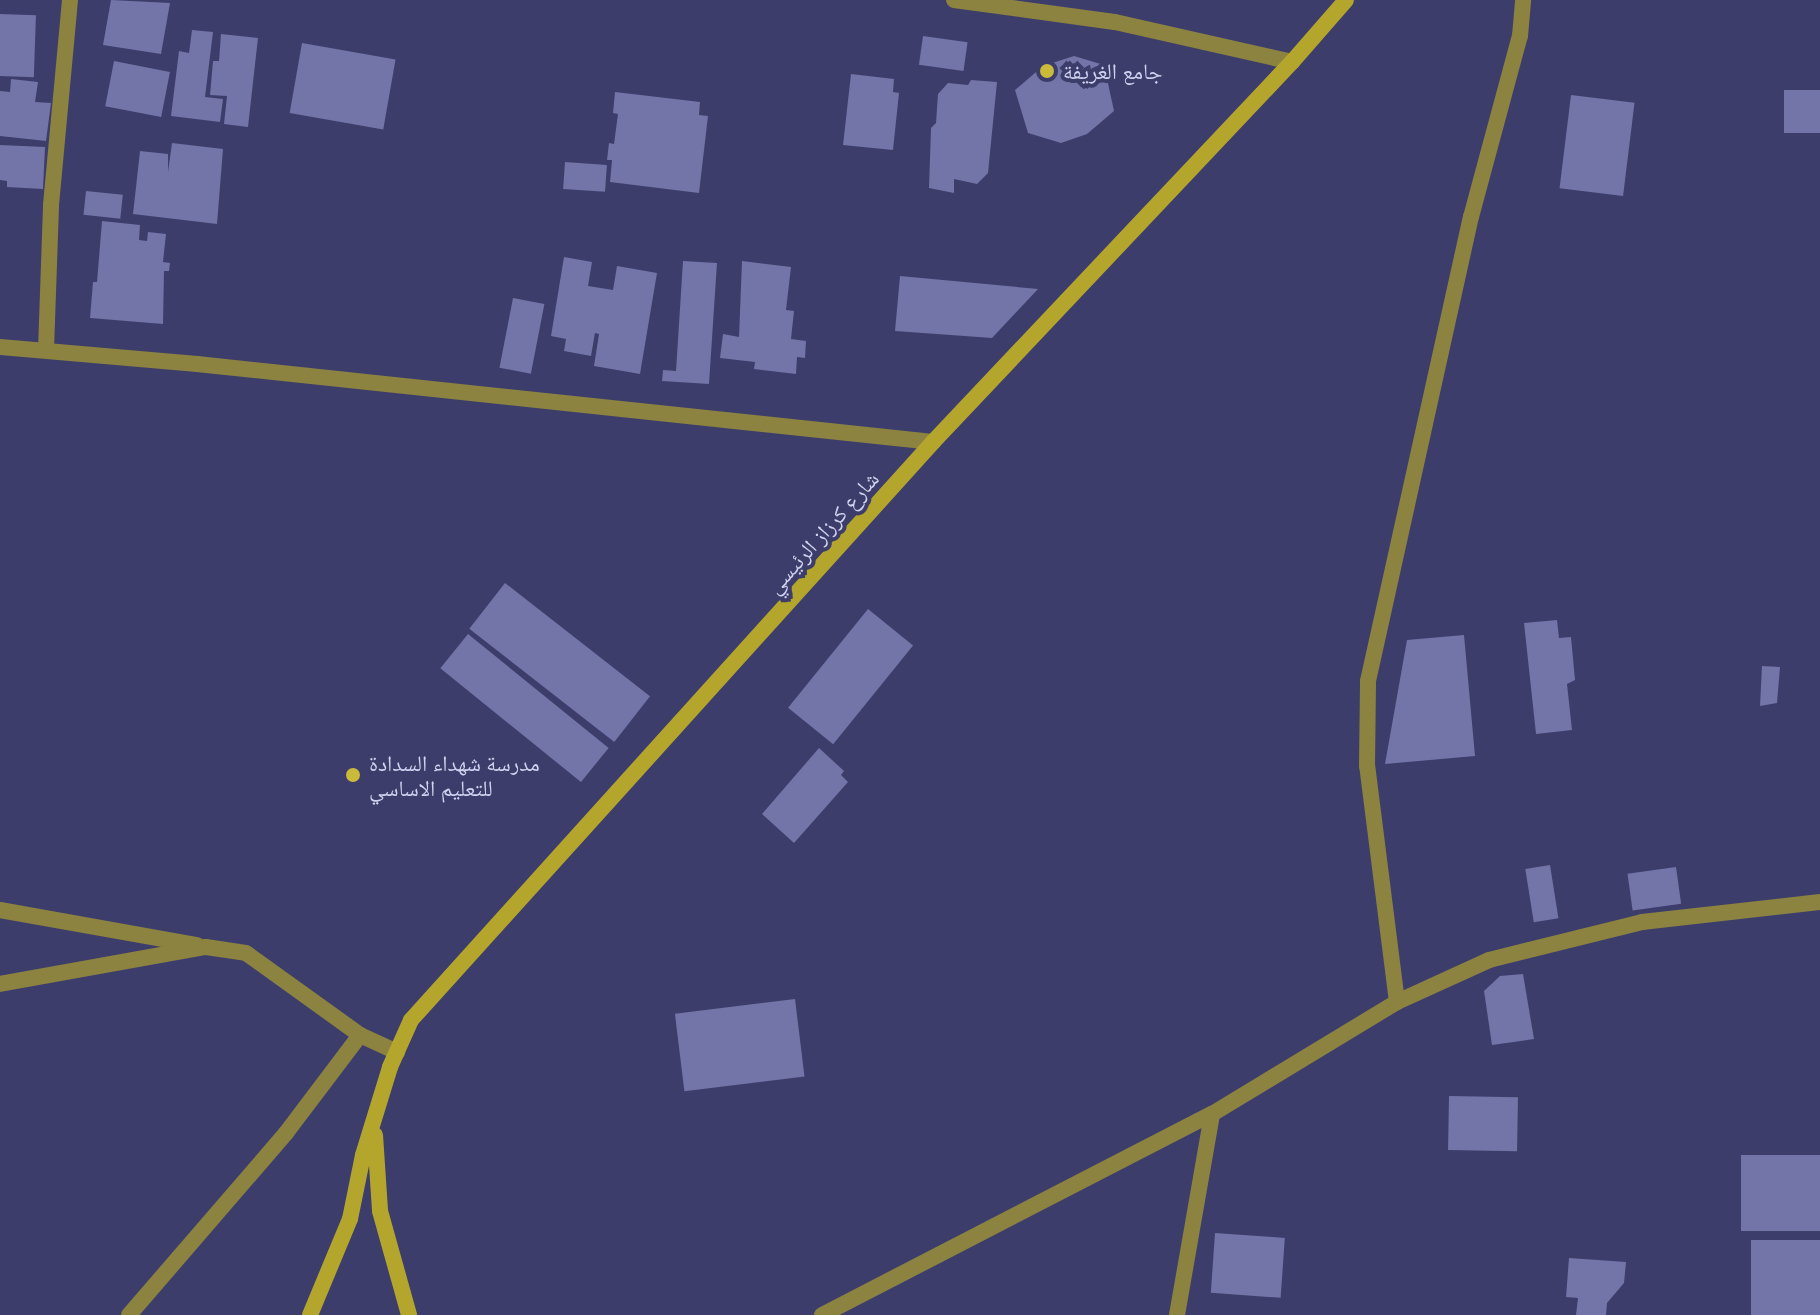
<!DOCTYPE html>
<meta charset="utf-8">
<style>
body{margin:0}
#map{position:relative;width:1820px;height:1315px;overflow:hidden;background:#3d3d6c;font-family:"Golos Text","Noto Naskh Arabic",sans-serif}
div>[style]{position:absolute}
.building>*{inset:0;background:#7374a7;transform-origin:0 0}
.street>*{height:16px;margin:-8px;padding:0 8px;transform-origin:8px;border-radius:8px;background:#8b833f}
.secondary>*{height:16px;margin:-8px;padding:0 8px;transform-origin:8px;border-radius:8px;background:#b4a62c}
.dots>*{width:22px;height:22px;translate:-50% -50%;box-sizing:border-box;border:4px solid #3d3d6c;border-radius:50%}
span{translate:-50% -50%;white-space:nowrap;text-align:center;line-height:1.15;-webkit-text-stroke:8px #3d3d6c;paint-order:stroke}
.poi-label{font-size:22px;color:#d0d2ef}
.left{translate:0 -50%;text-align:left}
.street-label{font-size:22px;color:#d0d2ef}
</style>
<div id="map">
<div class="building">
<i style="clip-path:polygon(111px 0,170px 3px,161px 54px,103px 45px)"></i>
<i style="left:0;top:14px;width:36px;height:62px;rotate:2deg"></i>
<i style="clip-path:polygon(192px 30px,213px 32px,205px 97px,223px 99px,220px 122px,171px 116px,179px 51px,189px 53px)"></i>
<i style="clip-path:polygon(221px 34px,258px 38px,248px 127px,224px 124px,227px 96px,210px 95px,213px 61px,219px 61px)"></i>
<i style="left:923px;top:36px;width:45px;height:29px;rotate:8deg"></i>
<i style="left:302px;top:43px;width:95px;height:71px;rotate:10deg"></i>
<i style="clip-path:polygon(1074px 56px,1104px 65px,1114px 111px,1087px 134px,1061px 143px,1028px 133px,1015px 90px,1043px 66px)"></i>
<i style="left:114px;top:61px;width:57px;height:46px;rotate:11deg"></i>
<i style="clip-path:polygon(851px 74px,894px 79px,893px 92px,899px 93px,893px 150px,843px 145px)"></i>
<i style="clip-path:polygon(11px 79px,38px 82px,35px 102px,51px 103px,46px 141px,0 136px,0 91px,10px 92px)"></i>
<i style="clip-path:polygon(971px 80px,997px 82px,988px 173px,977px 184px,954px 179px,954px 193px,929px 188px,931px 128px,936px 123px,938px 94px,948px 83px,968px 85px)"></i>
<i style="left:1820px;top:90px;width:43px;height:36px;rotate:90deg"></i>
<i style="clip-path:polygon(615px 92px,700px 102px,699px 115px,708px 116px,699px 193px,610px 182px,612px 160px,607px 160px,609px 143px,614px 144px,618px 114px,613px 113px)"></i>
<i style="left:1571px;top:95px;width:64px;height:94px;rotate:7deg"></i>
<i style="clip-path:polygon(172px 143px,223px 149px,217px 224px,133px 214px,140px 151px,168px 154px,168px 172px)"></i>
<i style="clip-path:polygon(0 145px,45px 147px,43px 189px,7px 187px,7px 181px,0 180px)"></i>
<i style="left:565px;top:162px;width:42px;height:27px;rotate:4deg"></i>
<i style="left:86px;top:191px;width:37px;height:24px;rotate:6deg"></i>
<i style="clip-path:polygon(102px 221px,140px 225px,139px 240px,147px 241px,148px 232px,166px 234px,163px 262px,170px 263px,169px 271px,164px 271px,163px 324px,90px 318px,93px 282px,97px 282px)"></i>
<i style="clip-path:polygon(564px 257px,592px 262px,588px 286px,613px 290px,617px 266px,657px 273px,640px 374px,594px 366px,599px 334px,595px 333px,591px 356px,564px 351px,566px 339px,551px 336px)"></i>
<i style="clip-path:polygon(683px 261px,717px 263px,709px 384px,662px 381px,663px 370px,676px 371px)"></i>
<i style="clip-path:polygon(742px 261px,791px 267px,786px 310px,794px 311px,791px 339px,806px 341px,805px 358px,797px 357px,796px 374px,754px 369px,755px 362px,720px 358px,723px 334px,739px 337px)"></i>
<i style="clip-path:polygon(900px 276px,1038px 289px,992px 338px,895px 331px)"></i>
<i style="left:513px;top:298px;width:32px;height:71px;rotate:11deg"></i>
<i style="left:505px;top:583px;width:184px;height:58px;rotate:38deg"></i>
<i style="left:868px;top:609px;width:58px;height:127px;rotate:39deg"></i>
<i style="clip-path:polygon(1557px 620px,1559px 638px,1571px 637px,1575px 680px,1567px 684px,1572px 730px,1536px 734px,1524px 623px)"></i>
<i style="left:468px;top:634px;width:181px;height:44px;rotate:39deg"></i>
<i style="clip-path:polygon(1464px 635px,1475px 756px,1385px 764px,1407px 640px)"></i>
<i style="clip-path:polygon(1762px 666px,1780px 667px,1777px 703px,1760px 706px)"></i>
<i style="clip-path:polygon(819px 748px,844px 771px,841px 775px,848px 782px,794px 843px,762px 814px)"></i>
<i style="left:1550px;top:865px;width:54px;height:25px;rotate:81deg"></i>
<i style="left:1676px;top:867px;width:37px;height:49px;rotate:82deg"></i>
<i style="clip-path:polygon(1523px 974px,1534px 1039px,1492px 1045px,1484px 991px,1500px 976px)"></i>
<i style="left:795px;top:999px;width:78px;height:121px;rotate:83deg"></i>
<i style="left:1449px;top:1096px;width:69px;height:54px;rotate:1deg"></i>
<i style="left:1820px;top:1155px;width:76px;height:79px;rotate:90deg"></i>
<i style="left:1215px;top:1233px;width:70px;height:60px;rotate:4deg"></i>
<i style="left:1751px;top:1240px;width:69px;height:75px"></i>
<i style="clip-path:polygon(1569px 1258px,1626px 1262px,1624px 1283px,1607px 1303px,1606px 1315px,1576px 1315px,1578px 1298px,1566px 1297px)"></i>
</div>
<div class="street">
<i style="left:954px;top:0;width:162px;rotate:7.8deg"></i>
<i style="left:1115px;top:22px;width:181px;rotate:12.7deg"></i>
<i style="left:0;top:347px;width:198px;rotate:4.9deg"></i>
<i style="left:197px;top:364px;width:740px;rotate:6.05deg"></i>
<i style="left:46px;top:350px;width:145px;rotate:-88deg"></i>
<i style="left:51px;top:205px;width:206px;rotate:-84.7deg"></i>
<i style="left:0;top:910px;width:200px;rotate:10.1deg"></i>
<i style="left:0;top:984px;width:209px;rotate:-10.2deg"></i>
<i style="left:206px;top:947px;width:40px;rotate:8.5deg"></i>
<i style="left:246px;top:953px;width:140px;rotate:35.7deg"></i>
<i style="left:360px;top:1035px;width:41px;rotate:24.7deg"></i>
<i style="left:1397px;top:1002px;width:238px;rotate:-97.2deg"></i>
<i style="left:1367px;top:766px;width:85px;rotate:-89.3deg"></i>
<i style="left:1368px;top:681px;width:475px;rotate:-77.5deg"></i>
<i style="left:1471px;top:217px;width:188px;rotate:-74.9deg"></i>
<i style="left:1520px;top:36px;width:36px;rotate:-85deg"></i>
<i style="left:129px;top:1315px;width:240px;rotate:-49.2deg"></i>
<i style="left:286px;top:1133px;width:123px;rotate:-52.9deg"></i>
<i style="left:822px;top:1315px;width:439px;rotate:-27.3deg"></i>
<i style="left:1212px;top:1114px;width:216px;rotate:-31.2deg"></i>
<i style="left:1397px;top:1002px;width:101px;rotate:-24.5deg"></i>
<i style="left:1489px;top:960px;width:158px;rotate:-13.9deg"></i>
<i style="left:1642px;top:922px;width:179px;rotate:-6.4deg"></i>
<i style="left:1177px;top:1315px;width:204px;rotate:-80.1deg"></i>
</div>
<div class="secondary">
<i style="left:375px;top:1135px;width:76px;rotate:86.2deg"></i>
<i style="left:380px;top:1211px;width:108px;rotate:74.4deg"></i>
<i style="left:310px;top:1315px;width:104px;rotate:-67.4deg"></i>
<i style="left:350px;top:1219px;width:65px;rotate:-78.5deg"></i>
<i style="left:363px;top:1155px;width:92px;rotate:-72.9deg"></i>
<i style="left:390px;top:1067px;width:51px;rotate:-65.9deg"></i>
<i style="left:411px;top:1020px;width:779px;rotate:-47.91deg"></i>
<i style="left:933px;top:442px;width:523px;rotate:-46.63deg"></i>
<i style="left:1292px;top:62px;width:82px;rotate:-48.9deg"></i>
</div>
<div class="dots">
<i style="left:1047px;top:71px;background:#c9ba3a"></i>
<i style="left:353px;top:775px;background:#c9ba3a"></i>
</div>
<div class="poi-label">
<span class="left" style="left:1063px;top:71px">جامع الغريفة</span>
<span class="left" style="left:369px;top:775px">مدرسة شهداء السدادة<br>للتعليم الاساسي</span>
</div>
<div class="street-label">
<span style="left:822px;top:532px;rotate:-48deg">شارع كرزاز الرئيسي</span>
</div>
</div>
